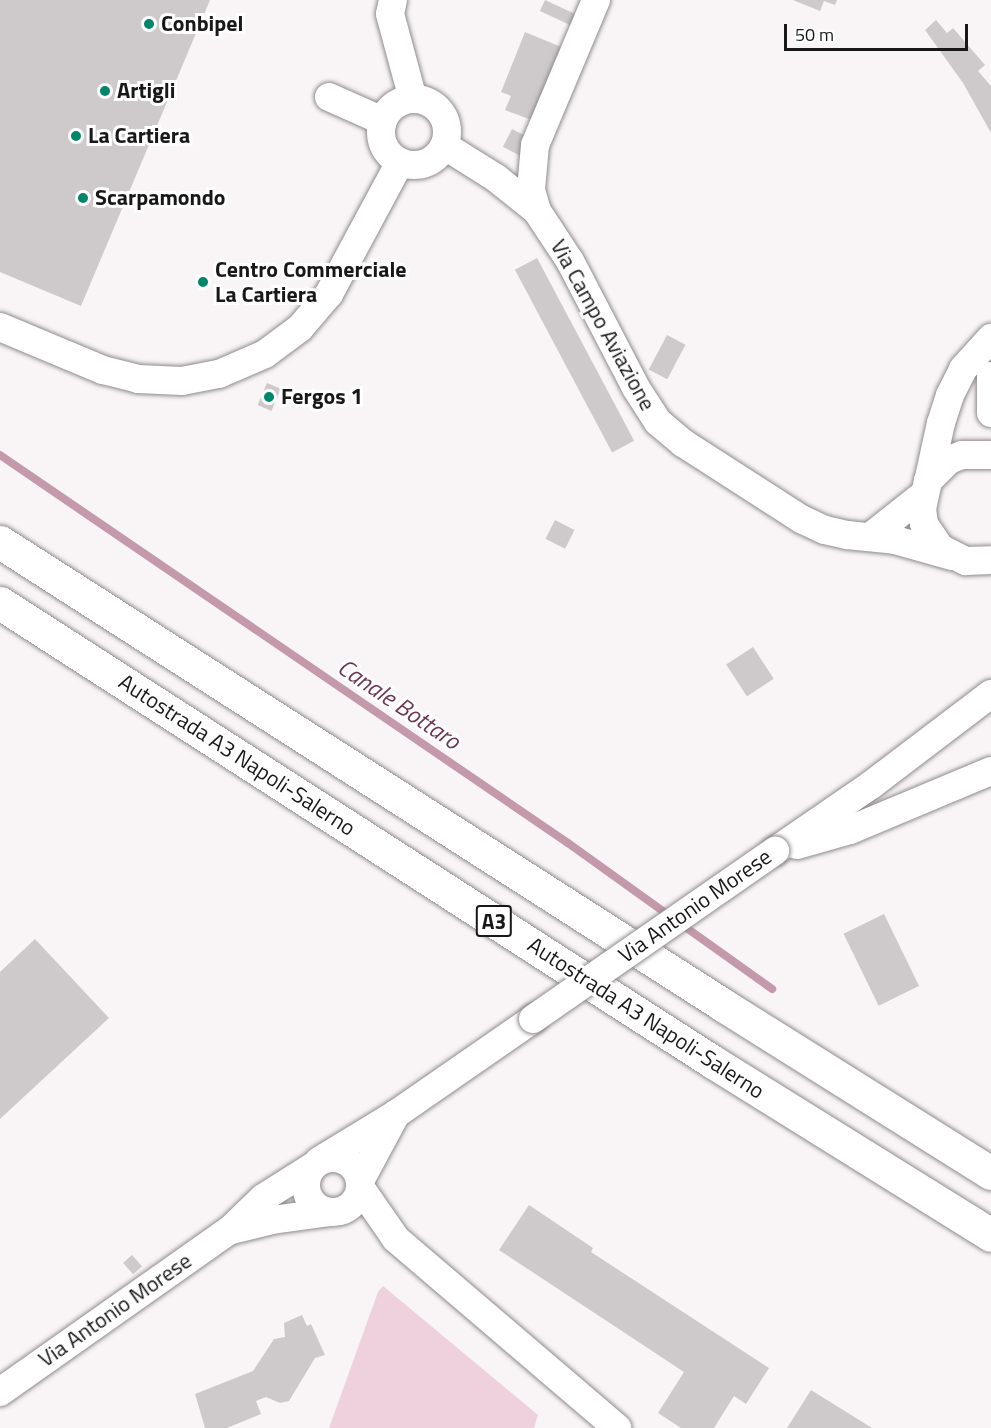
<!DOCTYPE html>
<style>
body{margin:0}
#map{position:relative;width:991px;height:1428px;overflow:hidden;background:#f9f4f6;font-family:"Titillium Web",sans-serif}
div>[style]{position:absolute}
.green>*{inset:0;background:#efd0dd}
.stream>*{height:8px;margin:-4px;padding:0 4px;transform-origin:4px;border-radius:4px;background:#c399ab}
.building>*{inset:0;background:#cecacb;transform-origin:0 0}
.roads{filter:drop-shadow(0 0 2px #908b8d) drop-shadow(0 0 2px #908b8d)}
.minor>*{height:28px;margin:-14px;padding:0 14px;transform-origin:14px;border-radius:14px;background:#fff}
.minor>.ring{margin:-14px;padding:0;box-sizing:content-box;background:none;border:28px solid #fff;border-radius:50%}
.highway>*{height:33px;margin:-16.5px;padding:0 16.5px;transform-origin:16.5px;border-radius:16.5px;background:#fff}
.bridges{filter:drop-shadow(0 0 2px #908b8d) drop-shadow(0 0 2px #908b8d)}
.minor-bridge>*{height:28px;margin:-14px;padding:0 14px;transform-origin:14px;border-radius:14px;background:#fff}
.dots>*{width:16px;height:16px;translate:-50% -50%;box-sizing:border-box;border:3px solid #fff;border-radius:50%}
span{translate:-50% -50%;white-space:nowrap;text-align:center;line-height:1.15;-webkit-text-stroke:6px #fff;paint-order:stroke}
.shield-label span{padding:2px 4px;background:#fff;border:2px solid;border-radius:4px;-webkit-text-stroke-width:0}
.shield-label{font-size:21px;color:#191818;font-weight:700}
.poi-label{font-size:22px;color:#191818;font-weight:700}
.left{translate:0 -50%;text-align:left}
.street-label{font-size:22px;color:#191818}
.water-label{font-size:24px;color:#6e3752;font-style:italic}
.scale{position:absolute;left:784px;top:24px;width:184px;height:27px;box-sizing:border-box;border:3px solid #191818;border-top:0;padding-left:8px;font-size:18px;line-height:21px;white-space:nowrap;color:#191818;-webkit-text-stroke:4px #fff;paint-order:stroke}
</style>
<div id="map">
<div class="green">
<i style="clip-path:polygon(383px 1286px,538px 1415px,534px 1428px,329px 1428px,378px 1292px)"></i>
</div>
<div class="stream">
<i style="left:0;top:455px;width:688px;rotate:34.34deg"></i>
<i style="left:568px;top:843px;width:127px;rotate:35.7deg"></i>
<i style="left:681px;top:924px;width:112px;rotate:35.5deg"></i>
</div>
<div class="building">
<i style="clip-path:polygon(0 0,210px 0,81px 306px,0 272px)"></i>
<i style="left:545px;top:0;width:38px;height:12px;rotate:25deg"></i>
<i style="clip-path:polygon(793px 0,837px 0,835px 5px,824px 1px,820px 11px)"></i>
<i style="clip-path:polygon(936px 20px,947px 33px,953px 28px,985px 65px,978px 71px,991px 86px,991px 133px,963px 83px,925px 30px)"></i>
<i style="clip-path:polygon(525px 32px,566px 49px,537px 122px,505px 110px,511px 96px,501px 92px)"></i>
<i style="left:512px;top:129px;width:20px;height:20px;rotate:27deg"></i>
<i style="left:537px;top:258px;width:207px;height:25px;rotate:62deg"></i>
<i style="left:667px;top:335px;width:21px;height:39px;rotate:28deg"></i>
<i style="left:267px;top:383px;width:15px;height:24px;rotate:23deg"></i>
<i style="left:555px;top:520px;width:22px;height:21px;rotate:27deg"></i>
<i style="left:753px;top:647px;width:38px;height:32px;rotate:57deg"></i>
<i style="left:884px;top:914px;width:80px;height:45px;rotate:64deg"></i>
<i style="clip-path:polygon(35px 939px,109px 1018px,0 1119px,0 972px)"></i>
<i style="clip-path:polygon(529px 1205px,593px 1248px,591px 1252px,769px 1368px,746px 1404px,734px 1396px,714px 1428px,681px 1428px,658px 1413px,684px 1372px,499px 1250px)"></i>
<i style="left:132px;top:1255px;width:15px;height:12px;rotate:48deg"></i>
<i style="clip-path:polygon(302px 1315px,307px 1326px,311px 1324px,325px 1355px,315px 1358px,289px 1401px,280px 1403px,266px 1397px,256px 1401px,261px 1414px,227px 1428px,205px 1428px,195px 1394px,253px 1371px,274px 1339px,285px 1337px,284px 1323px)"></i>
<i style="clip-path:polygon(811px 1390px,872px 1428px,787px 1428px)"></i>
</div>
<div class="roads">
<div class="minor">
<i style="left:393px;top:0;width:14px;rotate:102deg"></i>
<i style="left:390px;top:14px;width:88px;rotate:74.9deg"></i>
<i style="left:596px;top:0;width:157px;rotate:112.8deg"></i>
<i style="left:535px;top:145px;width:45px;rotate:95.1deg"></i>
<i style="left:531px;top:190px;width:22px;rotate:74deg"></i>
<i style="left:537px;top:211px;width:60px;rotate:56.6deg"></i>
<i style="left:570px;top:261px;width:143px;rotate:62.5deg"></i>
<i style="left:636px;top:388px;width:40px;rotate:57.1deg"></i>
<i style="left:658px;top:422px;width:33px;rotate:40deg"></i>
<i style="left:683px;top:443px;width:140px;rotate:32.8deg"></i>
<i style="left:801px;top:519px;width:26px;rotate:25deg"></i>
<i style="left:825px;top:530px;width:23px;rotate:13deg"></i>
<i style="left:847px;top:535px;width:48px;rotate:5.9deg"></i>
<i style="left:895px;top:540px;width:59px;rotate:15.7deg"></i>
<i style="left:329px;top:97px;width:59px;rotate:24deg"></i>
<i class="ring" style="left:381px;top:99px;width:38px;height:38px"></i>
<i style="left:445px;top:146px;width:60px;rotate:32.1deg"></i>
<i style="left:496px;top:178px;width:53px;rotate:38.8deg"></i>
<i style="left:0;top:327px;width:112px;rotate:22.7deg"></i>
<i style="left:103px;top:370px;width:36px;rotate:14deg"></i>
<i style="left:138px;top:379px;width:44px;rotate:2.6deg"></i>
<i style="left:182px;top:381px;width:38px;rotate:-11deg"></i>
<i style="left:219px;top:374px;width:50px;rotate:-23.5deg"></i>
<i style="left:265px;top:354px;width:44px;rotate:-36.6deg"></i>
<i style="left:300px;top:328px;width:45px;rotate:-49.5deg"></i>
<i style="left:329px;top:294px;width:150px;rotate:-61.7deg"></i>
<i style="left:991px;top:376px;width:37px;rotate:90deg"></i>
<i style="left:991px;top:455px;width:29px;rotate:180deg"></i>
<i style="left:962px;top:455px;width:14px;rotate:159deg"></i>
<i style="left:949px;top:460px;width:30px;rotate:135deg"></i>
<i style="left:928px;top:481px;width:29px;rotate:102deg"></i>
<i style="left:922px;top:509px;width:15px;rotate:82deg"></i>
<i style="left:924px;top:524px;width:29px;rotate:56deg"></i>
<i style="left:940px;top:548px;width:29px;rotate:27deg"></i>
<i style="left:966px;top:561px;width:25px;rotate:-2deg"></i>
<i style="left:928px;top:482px;width:60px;rotate:-77.6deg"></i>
<i style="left:941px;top:423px;width:29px;rotate:-72deg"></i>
<i style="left:950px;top:395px;width:29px;rotate:-63deg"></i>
<i style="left:963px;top:369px;width:42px;rotate:-47.9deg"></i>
<i style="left:870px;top:537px;width:68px;rotate:-38.4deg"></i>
<i style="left:797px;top:845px;width:55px;rotate:-15.8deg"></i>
<i style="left:850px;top:830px;width:153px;rotate:-22.7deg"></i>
<i style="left:775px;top:851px;width:116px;rotate:-34.5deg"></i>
<i style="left:871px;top:785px;width:151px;rotate:-37.2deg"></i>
<i class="ring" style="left:306px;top:1158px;width:26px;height:26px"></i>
<i style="left:319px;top:1161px;width:90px;rotate:-31.4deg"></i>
<i style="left:396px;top:1114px;width:167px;rotate:-34.7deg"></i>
<i style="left:360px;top:1181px;width:76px;rotate:-61.8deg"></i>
<i style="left:360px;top:1187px;width:63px;rotate:55.3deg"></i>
<i style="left:396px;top:1239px;width:291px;rotate:40.5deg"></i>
<i style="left:232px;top:1230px;width:41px;rotate:-14deg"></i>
<i style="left:272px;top:1220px;width:59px;rotate:-7.9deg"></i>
<i style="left:0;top:1392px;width:281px;rotate:-35.2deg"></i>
<i style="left:230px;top:1230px;width:46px;rotate:-44.1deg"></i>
<i style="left:263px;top:1198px;width:58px;rotate:-32.3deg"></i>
</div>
<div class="highway">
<i style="left:0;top:542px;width:859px;rotate:32.63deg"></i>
<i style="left:723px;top:1005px;width:316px;rotate:32.1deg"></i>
<i style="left:0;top:603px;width:848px;rotate:32.77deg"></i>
<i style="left:713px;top:1062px;width:327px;rotate:31.9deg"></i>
</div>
</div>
<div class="bridges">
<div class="minor-bridge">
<i style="left:533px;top:1019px;width:295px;rotate:-34.8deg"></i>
</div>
</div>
<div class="dots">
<i style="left:149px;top:24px;background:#00866a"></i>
<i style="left:105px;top:91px;background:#00866a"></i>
<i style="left:76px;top:136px;background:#00866a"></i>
<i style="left:83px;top:198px;background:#00866a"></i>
<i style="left:203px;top:282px;background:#00866a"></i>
<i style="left:269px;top:397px;background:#00866a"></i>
</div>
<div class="shield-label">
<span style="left:494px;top:921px">A3</span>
</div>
<div class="poi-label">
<span class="left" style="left:161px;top:24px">Conbipel</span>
<span class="left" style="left:117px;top:91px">Artigli</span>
<span class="left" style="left:88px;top:136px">La Cartiera</span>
<span class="left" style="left:95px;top:198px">Scarpamondo</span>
<span class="left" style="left:215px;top:282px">Centro Commerciale<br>La Cartiera</span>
<span class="left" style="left:281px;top:397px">Fergos 1</span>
</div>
<div class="street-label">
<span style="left:603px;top:325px;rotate:61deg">Via Campo Aviazione</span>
<span style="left:237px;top:755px;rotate:33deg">Autostrada A3 Napoli-Salerno</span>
<span style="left:695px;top:906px;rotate:-35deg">Via Antonio Morese</span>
<span style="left:646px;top:1018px;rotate:33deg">Autostrada A3 Napoli-Salerno</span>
<span style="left:115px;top:1310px;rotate:-35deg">Via Antonio Morese</span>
</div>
<div class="water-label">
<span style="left:399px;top:704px;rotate:34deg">Canale Bottaro</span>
</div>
<div class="scale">50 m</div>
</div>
